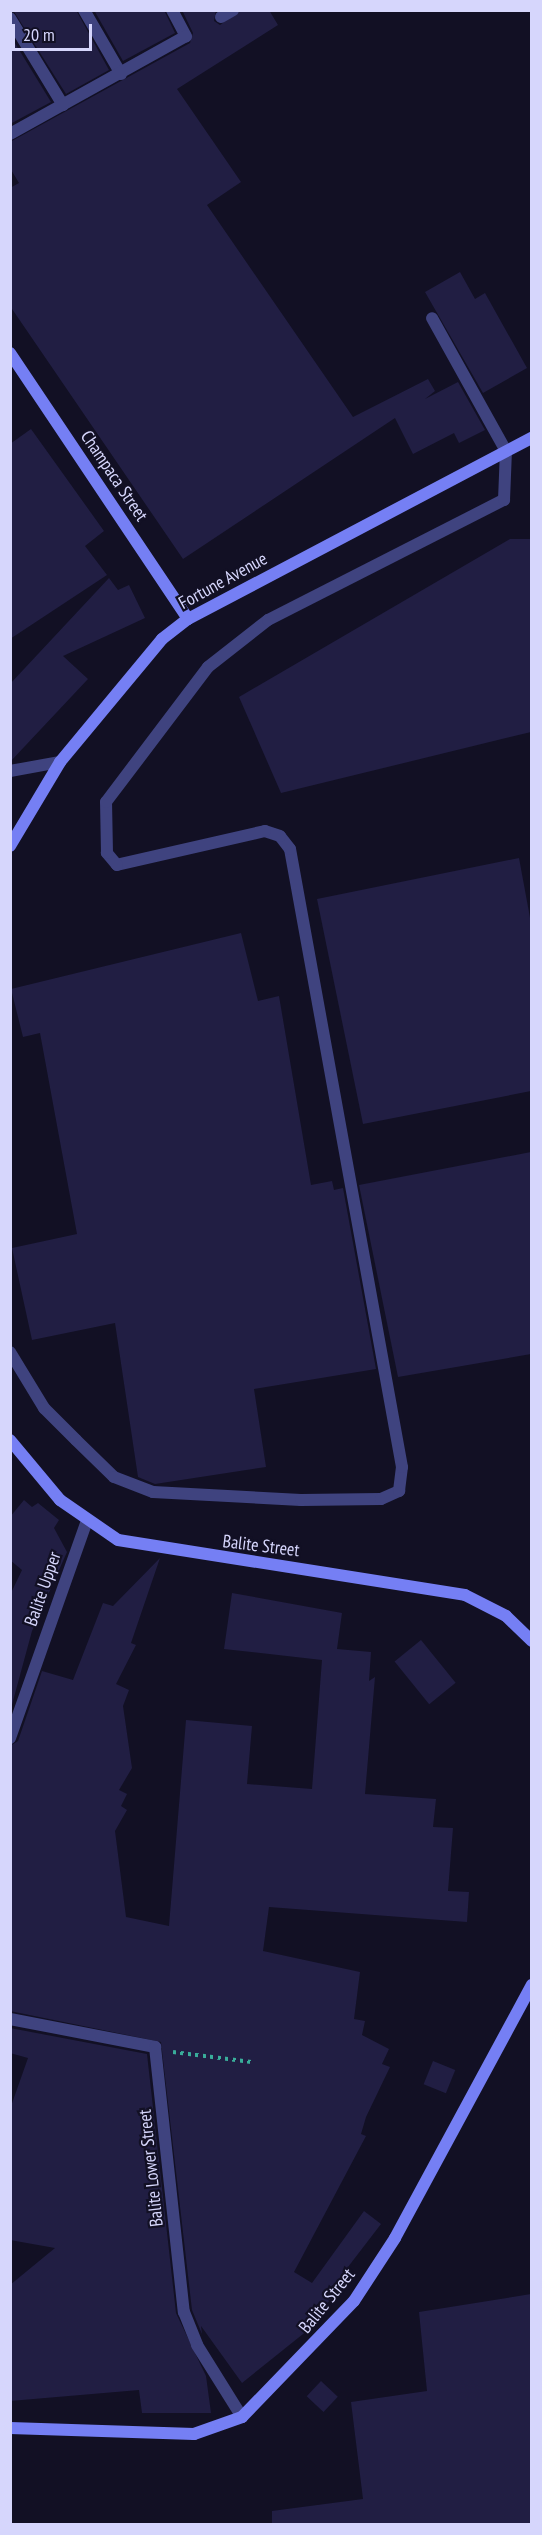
<!DOCTYPE html>
<style>
body{margin:0}
#map{position:relative;width:542px;height:2535px;overflow:hidden;background:#121024;font-family:"PT Sans Narrow",sans-serif}
div>[style]{position:absolute}
.building>*{inset:0;background:#211e43;transform-origin:0 0}
.path>*{height:4px;margin-top:-2px;transform-origin:0;background:repeating-linear-gradient(90deg,#39ad9a 0 3px,transparent 0 7.5px)}
.lane>*{height:12px;margin:-6px;padding:0 6px;transform-origin:6px;border-radius:6px;background:#3f437f}
.street>*{height:12px;margin:-6px;padding:0 6px;transform-origin:6px;border-radius:6px;background:#3f437f}
.secondary>*{height:12px;margin:-6px;padding:0 6px;transform-origin:6px;border-radius:6px;background:#757ff4}
span{translate:-50% -50%;white-space:nowrap;text-align:center;line-height:1.15;-webkit-text-stroke:4.5px #121024;paint-order:stroke}
.street-label{font-size:18px;color:#d6d6fc}
.frame{position:absolute;inset:0;border:12px solid #d6d6fc;pointer-events:none}
.scale{position:absolute;left:12px;top:24px;width:80px;height:27px;box-sizing:border-box;border:3px solid #d6d6fc;border-top:0;padding-left:8px;font-size:18px;line-height:21px;white-space:nowrap;color:#d6d6fc;-webkit-text-stroke:4px #121024;paint-order:stroke}
</style>
<div id="map">
<div class="building">
<i style="clip-path:polygon(13px 10px,76px 10px,109px 70px,66px 94px)"></i>
<i style="clip-path:polygon(94px 10px,164px 10px,175px 33px,123px 61px)"></i>
<i style="clip-path:polygon(182px 10px,216px 10px,214px 21px,220px 25px,241px 10px,269px 10px,278px 25px,177px 89px,241px 182px,207px 205px,353px 417px,428px 379px,435px 391px,425px 399px,458px 382px,485px 430px,459px 443px,454px 433px,413px 454px,395px 418px,183px 559px,10px 306px,10px 188px,19px 183px,10px 168px,10px 142px,190px 43px,193px 33px)"></i>
<i style="clip-path:polygon(10px 35px,51px 102px,10px 124px)"></i>
<i style="clip-path:polygon(460px 272px,475px 299px,485px 293px,527px 368px,483px 393px,425px 292px)"></i>
<i style="clip-path:polygon(31px 429px,104px 531px,85px 546px,107px 575px,10px 639px,10px 444px)"></i>
<i style="clip-path:polygon(510px 539px,531px 539px,531px 732px,281px 793px,239px 697px)"></i>
<i style="clip-path:polygon(109px 578px,118px 590px,129px 585px,145px 618px,63px 656px,88px 679px,10px 762px,10px 684px)"></i>
<i style="clip-path:polygon(519px 858px,531px 923px,531px 1091px,363px 1124px,317px 899px)"></i>
<i style="clip-path:polygon(241px 933px,258px 1001px,279px 996px,311px 1185px,332px 1181px,334px 1190px,343px 1188px,376px 1369px,254px 1389px,266px 1467px,155px 1484px,138px 1477px,115px 1323px,32px 1340px,12px 1248px,77px 1234px,40px 1033px,23px 1037px,11px 989px)"></i>
<i style="clip-path:polygon(531px 1152px,531px 1354px,398px 1377px,359px 1185px)"></i>
<i style="clip-path:polygon(24px 1500px,32px 1507px,38px 1503px,59px 1520px,54px 1528px,67px 1552px,32px 1631px,10px 1712px,10px 1595px,22px 1570px,10px 1560px,10px 1517px)"></i>
<i style="clip-path:polygon(160px 1558px,131px 1643px,136px 1645px,116px 1684px,129px 1690px,123px 1706px,132px 1768px,119px 1790px,127px 1794px,121px 1806px,127px 1810px,115px 1831px,126px 1917px,169px 1926px,186px 1720px,252px 1726px,247px 1784px,312px 1789px,322px 1660px,224px 1649px,232px 1593px,342px 1613px,337px 1649px,371px 1652px,369px 1681px,375px 1677px,365px 1794px,436px 1799px,433px 1827px,453px 1828px,448px 1891px,469px 1892px,467px 1922px,269px 1907px,263px 1951px,360px 1972px,354px 2019px,365px 2021px,362px 2035px,389px 2049px,382px 2064px,390px 2067px,366px 2117px,361px 2134px,366px 2136px,294px 2272px,312px 2283px,364px 2211px,381px 2224px,338px 2280px,344px 2285px,310px 2322px,313px 2326px,242px 2383px,201px 2326px,202px 2334px,192px 2310px,161px 2042px,10px 2011px,10px 1746px,18px 1741px,42px 1671px,73px 1680px,103px 1603px,113px 1606px)"></i>
<i style="left:421px;top:1640px;width:55px;height:34px;rotate:51deg"></i>
<i style="clip-path:polygon(10px 2028px,147px 2054px,176px 2313px,206px 2376px,211px 2413px,142px 2413px,139px 2390px,10px 2401px,10px 2285px,55px 2248px,10px 2240px,10px 2109px,28px 2058px,10px 2053px)"></i>
<i style="left:433px;top:2061px;width:24px;height:25px;rotate:22deg"></i>
<i style="clip-path:polygon(531px 2294px,531px 2524px,272px 2524px,272px 2511px,363px 2499px,351px 2402px,427px 2391px,419px 2312px)"></i>
<i style="left:321px;top:2381px;width:23px;height:21px;rotate:43deg"></i>
</div>
<div class="path">
<i style="left:173px;top:2052px;width:79px;rotate:7.3deg"></i>
</div>
<div class="lane">
<i style="left:84px;top:10px;width:74px;rotate:60deg"></i>
<i style="left:172px;top:10px;width:30px;rotate:62deg"></i>
<i style="left:10px;top:18px;width:102px;rotate:58.7deg"></i>
<i style="left:10px;top:1352px;width:66px;rotate:58.7deg"></i>
<i style="left:44px;top:1408px;width:45px;rotate:45deg"></i>
<i style="left:76px;top:1440px;width:53px;rotate:44.2deg"></i>
<i style="left:114px;top:1477px;width:42px;rotate:21deg"></i>
<i style="left:153px;top:1492px;width:148px;rotate:3.1deg"></i>
<i style="left:301px;top:1500px;width:80px;rotate:-0.7deg"></i>
<i style="left:381px;top:1499px;width:20px;rotate:-24deg"></i>
<i style="left:399px;top:1491px;width:24px;rotate:-83deg"></i>
<i style="left:402px;top:1467px;width:628px;rotate:-100.27deg"></i>
<i style="left:290px;top:849px;width:16px;rotate:-128deg"></i>
<i style="left:280px;top:836px;width:16px;rotate:-162deg"></i>
<i style="left:265px;top:831px;width:152px;rotate:167.1deg"></i>
<i style="left:117px;top:865px;width:16px;rotate:-130deg"></i>
<i style="left:107px;top:853px;width:51px;rotate:-91.1deg"></i>
<i style="left:106px;top:802px;width:169px;rotate:-52.9deg"></i>
<i style="left:208px;top:667px;width:76px;rotate:-38.1deg"></i>
<i style="left:268px;top:620px;width:265px;rotate:-27deg"></i>
<i style="left:504px;top:500px;width:49px;rotate:-87.7deg"></i>
<i style="left:506px;top:451px;width:152px;rotate:-119.1deg"></i>
</div>
<div class="street">
<i style="left:221px;top:17px;width:14px;rotate:-30deg"></i>
<i style="left:10px;top:134px;width:201px;rotate:-29.1deg"></i>
<i style="left:10px;top:771px;width:51px;rotate:-10.2deg"></i>
<i style="left:10px;top:1738px;width:231px;rotate:-70.5deg"></i>
<i style="left:10px;top:2019px;width:148px;rotate:10.9deg"></i>
<i style="left:155px;top:2047px;width:267px;rotate:83.8deg"></i>
<i style="left:184px;top:2312px;width:35px;rotate:68deg"></i>
<i style="left:197px;top:2345px;width:85px;rotate:58deg"></i>
</div>
<div class="secondary">
<i style="left:10px;top:353px;width:320px;rotate:56.2deg"></i>
<i style="left:10px;top:846px;width:98px;rotate:-59.2deg"></i>
<i style="left:60px;top:762px;width:160px;rotate:-50.3deg"></i>
<i style="left:162px;top:639px;width:33px;rotate:-38deg"></i>
<i style="left:188px;top:619px;width:389px;rotate:-27.8deg"></i>
<i style="left:10px;top:1440px;width:78px;rotate:50.2deg"></i>
<i style="left:60px;top:1500px;width:70px;rotate:34.6deg"></i>
<i style="left:118px;top:1540px;width:351px;rotate:9deg"></i>
<i style="left:465px;top:1595px;width:46px;rotate:27.1deg"></i>
<i style="left:506px;top:1616px;width:36px;rotate:44deg"></i>
<i style="left:10px;top:2428px;width:184px;rotate:1.9deg"></i>
<i style="left:194px;top:2434px;width:51px;rotate:-19.5deg"></i>
<i style="left:242px;top:2417px;width:161px;rotate:-46deg"></i>
<i style="left:354px;top:2301px;width:75px;rotate:-56.9deg"></i>
<i style="left:395px;top:2238px;width:288px;rotate:-61.6deg"></i>
</div>
<div class="street-label">
<span style="left:114px;top:476px;rotate:56deg">Champaca Street</span>
<span style="left:223px;top:581px;rotate:-29deg">Fortune Avenue</span>
<span style="left:261px;top:1546px;rotate:7deg">Balite Street</span>
<span style="left:43px;top:1589px;rotate:-71deg">Balite Upper</span>
<span style="left:151px;top:2168px;rotate:-96deg">Balite Lower Street</span>
<span style="left:327px;top:2301px;rotate:-51deg">Balite Street</span>
</div>
<div class="frame"></div>
<div class="scale">20 m</div>
</div>
